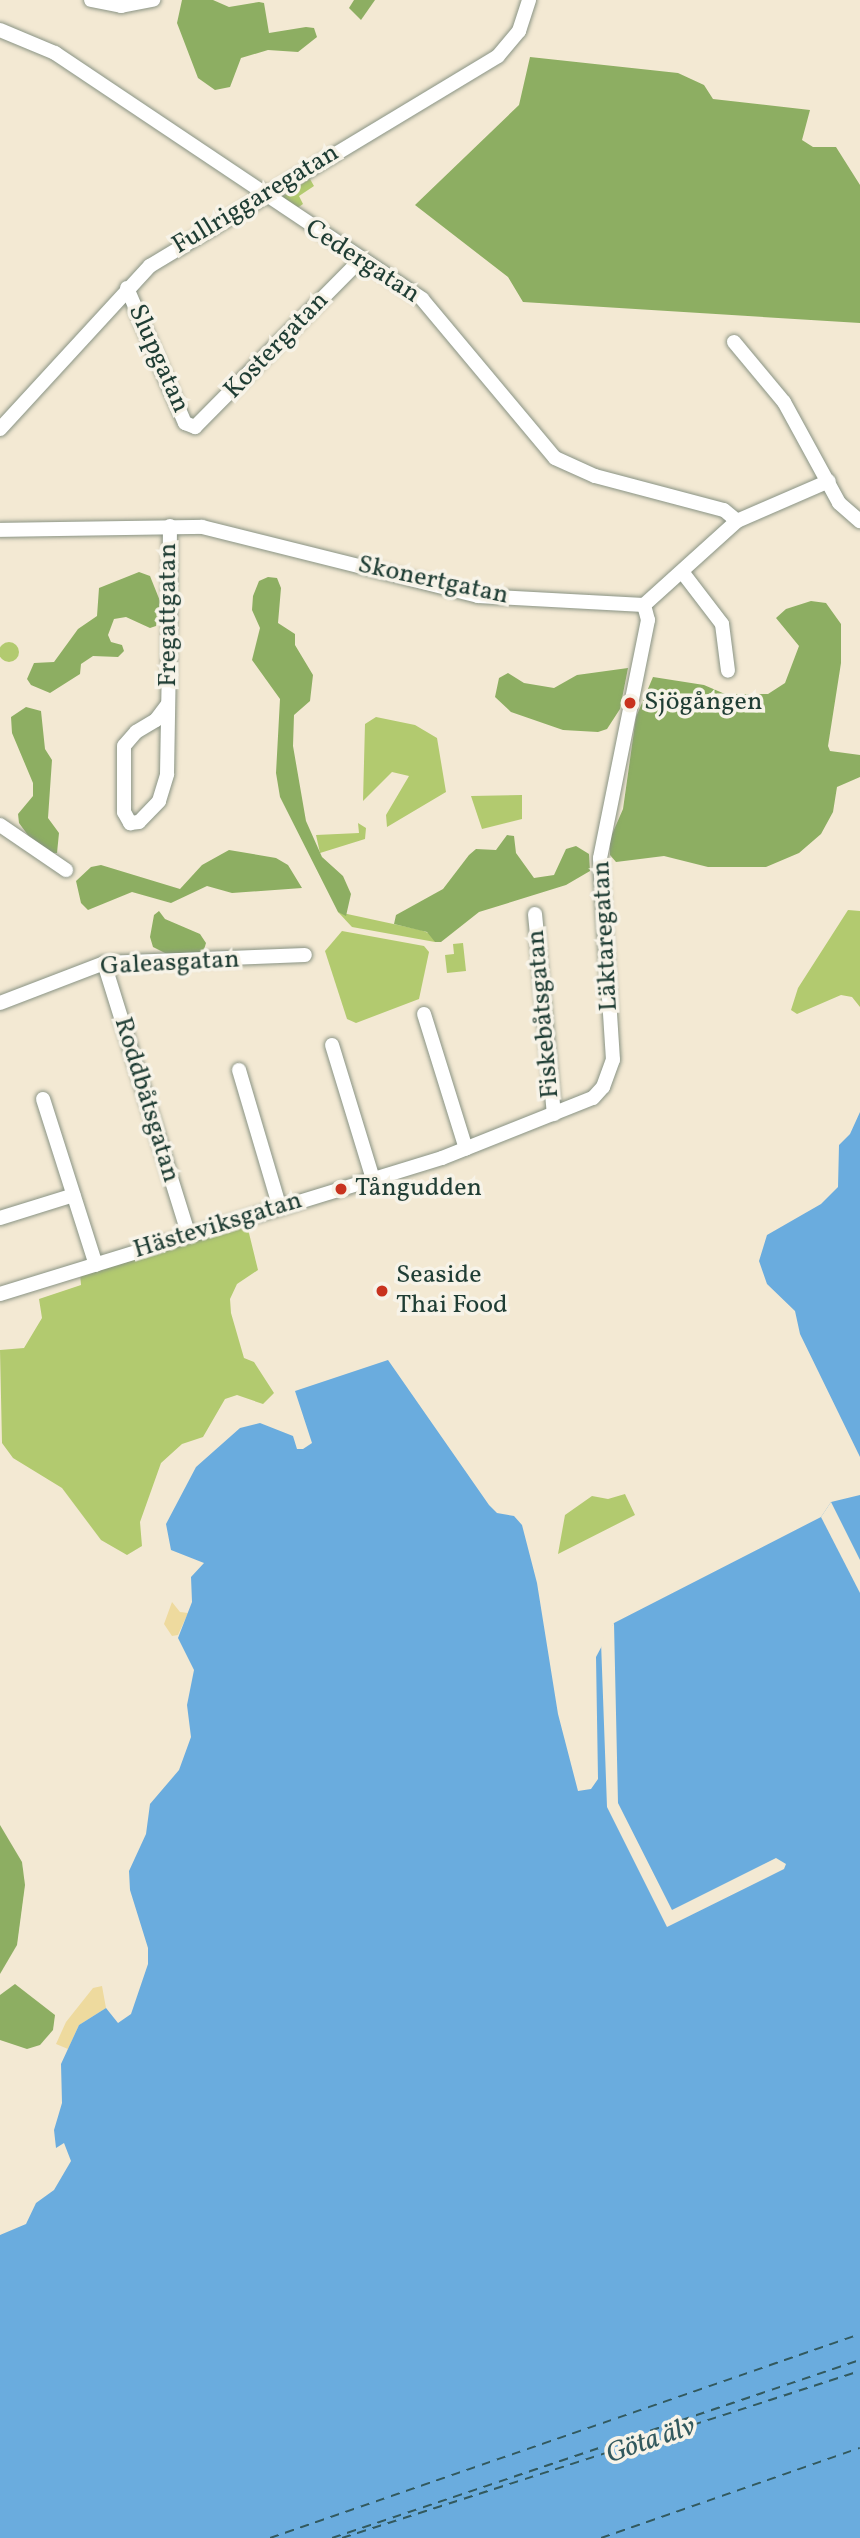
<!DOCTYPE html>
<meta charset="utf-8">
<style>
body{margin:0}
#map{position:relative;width:860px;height:2538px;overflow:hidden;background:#f3e9d3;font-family:Vollkorn,serif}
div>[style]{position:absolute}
.green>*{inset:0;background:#b2ca6f}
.round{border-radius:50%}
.forest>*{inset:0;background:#8dae62}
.sand>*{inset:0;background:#eeda9e}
.water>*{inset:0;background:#6aacde}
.pier>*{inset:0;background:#f3e9d3}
.ferry>*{height:2px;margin-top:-1px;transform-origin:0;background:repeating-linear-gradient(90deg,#32595e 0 9px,transparent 0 16px)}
.roads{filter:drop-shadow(0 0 2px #899384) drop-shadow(0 0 2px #899384)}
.minor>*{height:14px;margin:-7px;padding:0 7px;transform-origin:7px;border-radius:7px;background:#fff}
.dots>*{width:19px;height:19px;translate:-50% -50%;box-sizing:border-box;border:4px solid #f7f3e8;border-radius:50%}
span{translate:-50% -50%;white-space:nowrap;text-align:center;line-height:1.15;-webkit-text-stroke:7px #f7f3e8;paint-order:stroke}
.street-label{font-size:26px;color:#1f3d34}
.poi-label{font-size:26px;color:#1f3d34}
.left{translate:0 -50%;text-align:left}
.water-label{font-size:28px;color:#32595e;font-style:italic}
</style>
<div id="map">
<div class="green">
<i style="clip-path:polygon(310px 179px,314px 186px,299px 196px,303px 204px,293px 211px,282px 197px)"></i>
<i class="round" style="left:-1px;top:642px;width:20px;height:20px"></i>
<i style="clip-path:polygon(376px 717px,415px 725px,437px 738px,446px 792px,387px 827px,386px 815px,409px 776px,392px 772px,363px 801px,365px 724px)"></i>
<i style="clip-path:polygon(522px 795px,522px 819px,482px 829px,471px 796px)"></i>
<i style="clip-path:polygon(358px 823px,366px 828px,365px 839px,320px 853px,316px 835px,359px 833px)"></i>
<i style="clip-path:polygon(848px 910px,860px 911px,860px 1007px,852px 997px,841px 995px,797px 1014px,791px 1010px,798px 988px)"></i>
<i style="clip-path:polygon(338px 912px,421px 930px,433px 935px,435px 942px,352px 927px)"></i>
<i style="clip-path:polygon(342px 931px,424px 946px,429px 952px,419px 999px,356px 1023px,347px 1019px,325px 951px)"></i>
<i style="clip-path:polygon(463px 943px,466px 971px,447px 973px,445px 955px,454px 954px,453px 944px)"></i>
<i style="clip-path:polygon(247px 1225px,258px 1270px,237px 1284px,230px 1299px,231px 1313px,244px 1358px,254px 1362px,274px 1393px,263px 1404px,237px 1395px,225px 1399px,203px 1437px,182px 1444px,161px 1463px,140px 1522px,142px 1546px,127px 1555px,101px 1540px,62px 1488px,13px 1458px,2px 1443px,0 1350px,24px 1348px,42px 1318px,39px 1299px,81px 1285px,80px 1273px)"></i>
<i style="clip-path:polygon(625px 1494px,635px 1515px,558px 1554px,565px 1515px,592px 1496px,608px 1499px)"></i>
</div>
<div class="forest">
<i style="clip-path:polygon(182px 0,213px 0,229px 7px,259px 2px,264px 3px,269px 33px,306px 27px,314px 28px,317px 37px,298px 52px,268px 50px,241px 58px,230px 87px,215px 90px,198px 78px,177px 23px)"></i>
<i style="clip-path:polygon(354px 0,375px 0,361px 20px,349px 8px)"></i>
<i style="clip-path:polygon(530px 57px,678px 73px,704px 85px,713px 99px,810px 110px,802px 140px,813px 147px,836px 147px,860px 185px,860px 323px,523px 302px,508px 277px,415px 205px,519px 105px)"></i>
<i style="clip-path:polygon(139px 572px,150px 576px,162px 606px,156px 626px,150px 628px,126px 617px,114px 619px,108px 635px,111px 642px,122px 645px,124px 651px,118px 657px,93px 656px,81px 664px,80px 674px,50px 693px,31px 685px,27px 679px,34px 663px,54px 662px,78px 629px,97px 616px,99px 588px)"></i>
<i style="clip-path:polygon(268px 577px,277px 578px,281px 588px,278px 623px,295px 634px,295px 645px,313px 675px,310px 701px,294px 715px,293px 746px,306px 821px,322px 857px,343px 876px,351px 894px,346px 916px,338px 912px,280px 797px,276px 773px,280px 699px,252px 660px,260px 628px,252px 610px,253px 596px,259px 581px)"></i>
<i style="clip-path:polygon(811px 601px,826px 603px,841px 624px,841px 663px,828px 746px,830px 751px,860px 755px,860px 777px,837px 787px,833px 812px,821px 834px,799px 853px,766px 867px,708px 867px,664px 856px,616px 862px,610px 855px,610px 839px,623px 809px,636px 717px,653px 677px,704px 685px,725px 694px,768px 694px,785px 683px,799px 646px,776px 618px,786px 609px)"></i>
<i style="clip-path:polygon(628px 668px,620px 709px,607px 729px,598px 732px,563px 730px,511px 712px,495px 697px,499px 678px,508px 673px,524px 683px,554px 688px,577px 675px)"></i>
<i style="clip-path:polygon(26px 707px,41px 711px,45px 749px,52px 760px,48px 818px,59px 833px,57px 853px,48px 853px,33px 842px,19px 823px,18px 814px,33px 796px,33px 783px,12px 733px,11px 717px)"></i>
<i style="clip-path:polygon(507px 835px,514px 836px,516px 853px,534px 878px,554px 875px,566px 849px,576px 846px,589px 854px,590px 871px,566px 885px,479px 912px,441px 942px,435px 942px,427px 932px,394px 924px,396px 915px,443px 889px,469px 855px,476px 849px,496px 850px)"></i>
<i style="clip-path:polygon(229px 850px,276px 858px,288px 865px,302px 888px,232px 893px,207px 886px,171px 903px,132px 892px,88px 910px,81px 903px,76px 881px,91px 867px,101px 865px,180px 889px,202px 865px)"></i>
<i style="clip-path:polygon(159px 911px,165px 919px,200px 934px,206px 943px,203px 953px,169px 955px,153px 947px,150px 937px,154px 915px)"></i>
<i style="clip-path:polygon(0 1825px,22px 1862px,25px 1885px,17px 1945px,0 1974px)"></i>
<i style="clip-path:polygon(15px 1984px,55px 2015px,53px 2030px,40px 2045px,27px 2049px,0 2040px,0 1995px)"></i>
</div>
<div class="sand">
<i style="clip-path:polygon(172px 1602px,180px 1612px,188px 1613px,178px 1635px,172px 1636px,164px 1624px)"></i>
<i style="clip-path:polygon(102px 1986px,106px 2008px,79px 2025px,68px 2049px,56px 2044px,66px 2022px,93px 1988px)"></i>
</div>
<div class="water">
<i style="clip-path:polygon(860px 1112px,860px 1457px,800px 1334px,795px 1311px,767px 1284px,759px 1261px,767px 1235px,821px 1204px,838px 1187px,839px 1145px,850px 1134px)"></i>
<i style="clip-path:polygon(388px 1360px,489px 1505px,497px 1513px,514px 1516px,522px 1525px,537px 1583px,558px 1714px,578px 1791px,591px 1789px,598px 1779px,596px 1657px,614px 1623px,821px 1517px,831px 1502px,860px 1495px,860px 2538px,0 2538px,0 2235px,26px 2224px,36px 2203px,54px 2190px,71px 2161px,64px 2143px,56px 2148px,54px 2130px,62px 2103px,61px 2064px,79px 2025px,106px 2008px,118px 2023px,131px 2014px,148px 1964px,148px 1948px,130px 1890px,129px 1871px,146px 1834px,150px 1804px,179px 1770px,191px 1737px,187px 1705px,194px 1670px,178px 1638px,192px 1602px,191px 1577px,204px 1563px,171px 1550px,166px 1524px,196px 1467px,240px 1428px,260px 1423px,293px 1436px,297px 1449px,303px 1449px,312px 1443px,295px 1391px)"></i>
</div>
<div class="pier">
<i style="clip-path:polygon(831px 1502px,860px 1560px,860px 1593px,821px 1517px)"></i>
<i style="clip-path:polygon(614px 1623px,618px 1803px,672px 1910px,776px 1858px,786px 1864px,784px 1869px,667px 1927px,607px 1807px,601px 1642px)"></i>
</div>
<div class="ferry">
<i style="left:270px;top:2538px;width:624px;rotate:-19.07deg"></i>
<i style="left:332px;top:2538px;width:557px;rotate:-18.63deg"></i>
<i style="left:342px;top:2538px;width:544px;rotate:-17.87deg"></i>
<i style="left:601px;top:2538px;width:274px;rotate:-19.2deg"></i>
</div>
<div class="roads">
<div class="minor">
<i style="left:91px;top:0;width:31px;rotate:11deg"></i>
<i style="left:121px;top:6px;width:33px;rotate:-11deg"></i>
<i style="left:0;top:30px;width:60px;rotate:22.7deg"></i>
<i style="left:55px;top:53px;width:442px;rotate:33.8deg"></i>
<i style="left:422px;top:299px;width:207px;rotate:50.1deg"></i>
<i style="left:555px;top:458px;width:44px;rotate:24.2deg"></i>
<i style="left:595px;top:476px;width:133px;rotate:14.8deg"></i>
<i style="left:724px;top:510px;width:17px;rotate:40deg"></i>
<i style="left:127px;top:288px;width:147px;rotate:66.8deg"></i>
<i style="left:185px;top:423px;width:11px;rotate:22deg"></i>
<i style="left:195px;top:427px;width:233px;rotate:-45.3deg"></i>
<i style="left:734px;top:342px;width:78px;rotate:50.2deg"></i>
<i style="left:784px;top:402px;width:115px;rotate:61.4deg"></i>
<i style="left:839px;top:503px;width:28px;rotate:41deg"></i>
<i style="left:0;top:429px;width:222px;rotate:-47.4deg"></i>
<i style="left:150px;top:266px;width:406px;rotate:-31.1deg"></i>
<i style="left:498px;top:56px;width:33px;rotate:-50deg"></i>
<i style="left:519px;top:31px;width:33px;rotate:-72deg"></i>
<i style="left:0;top:530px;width:202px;rotate:-0.9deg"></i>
<i style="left:202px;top:527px;width:284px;rotate:14deg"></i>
<i style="left:478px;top:596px;width:166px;rotate:3.1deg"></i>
<i style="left:683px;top:573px;width:64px;rotate:52.6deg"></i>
<i style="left:722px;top:624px;width:47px;rotate:82.7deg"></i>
<i style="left:644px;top:605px;width:125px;rotate:-42.1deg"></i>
<i style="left:737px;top:521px;width:100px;rotate:-23.5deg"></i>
<i style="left:168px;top:704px;width:20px;rotate:127deg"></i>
<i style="left:156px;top:720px;width:23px;rotate:149deg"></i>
<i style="left:136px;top:732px;width:18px;rotate:131deg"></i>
<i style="left:124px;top:746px;width:66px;rotate:90deg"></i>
<i style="left:124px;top:812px;width:13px;rotate:61deg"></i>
<i style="left:130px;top:823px;width:9px;rotate:-6deg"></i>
<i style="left:139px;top:822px;width:29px;rotate:-46deg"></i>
<i style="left:159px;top:801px;width:28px;rotate:-73deg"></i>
<i style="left:167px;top:774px;width:110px;rotate:-89deg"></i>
<i style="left:169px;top:664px;width:138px;rotate:-89.6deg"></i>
<i style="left:0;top:825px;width:80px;rotate:34.3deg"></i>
<i style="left:535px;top:914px;width:201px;rotate:84.6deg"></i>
<i style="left:104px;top:963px;width:286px;rotate:72.7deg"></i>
<i style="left:0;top:1003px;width:111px;rotate:-21deg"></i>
<i style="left:104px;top:963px;width:201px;rotate:-2.3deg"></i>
<i style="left:424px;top:1014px;width:141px;rotate:72.7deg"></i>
<i style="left:332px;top:1045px;width:140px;rotate:73deg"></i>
<i style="left:239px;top:1070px;width:144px;rotate:73.5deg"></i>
<i style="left:43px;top:1099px;width:174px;rotate:72.3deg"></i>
<i style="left:0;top:1218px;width:77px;rotate:-17.3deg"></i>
<i style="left:0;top:1294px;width:462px;rotate:-17.1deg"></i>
<i style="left:442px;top:1158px;width:162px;rotate:-21.7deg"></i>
<i style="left:593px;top:1098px;width:15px;rotate:-48deg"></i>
<i style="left:603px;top:1087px;width:29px;rotate:-70deg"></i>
<i style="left:613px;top:1060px;width:202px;rotate:-93.7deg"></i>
<i style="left:600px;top:858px;width:243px;rotate:-78.6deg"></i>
<i style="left:648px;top:620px;width:16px;rotate:-105deg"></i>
</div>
</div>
<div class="dots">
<i style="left:630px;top:703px;background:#c8321e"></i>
<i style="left:341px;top:1189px;background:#c8321e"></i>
<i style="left:382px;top:1291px;background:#c8321e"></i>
</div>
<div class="street-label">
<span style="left:256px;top:200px;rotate:-31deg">Fullriggaregatan</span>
<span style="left:362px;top:262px;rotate:33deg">Cedergatan</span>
<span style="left:277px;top:346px;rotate:-46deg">Kostergatan</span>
<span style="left:158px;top:359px;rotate:66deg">Slupgatan</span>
<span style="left:433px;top:581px;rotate:12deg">Skonertgatan</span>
<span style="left:169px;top:615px;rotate:-90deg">Fregattgatan</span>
<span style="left:606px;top:936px;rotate:-93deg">Läktaregatan</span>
<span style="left:170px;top:964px;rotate:-3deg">Galeasgatan</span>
<span style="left:544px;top:1014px;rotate:-95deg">Fiskebåtsgatan</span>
<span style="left:146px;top:1100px;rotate:73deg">Roddbåtsgatan</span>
<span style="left:218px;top:1226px;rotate:-17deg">Hästeviksgatan</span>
</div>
<div class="poi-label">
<span class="left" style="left:644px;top:703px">Sjögången</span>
<span class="left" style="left:355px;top:1189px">Tångudden</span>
<span class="left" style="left:396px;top:1291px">Seaside<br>Thai Food</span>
</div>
<div class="water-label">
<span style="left:651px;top:2441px;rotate:-19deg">Göta älv</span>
</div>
</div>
